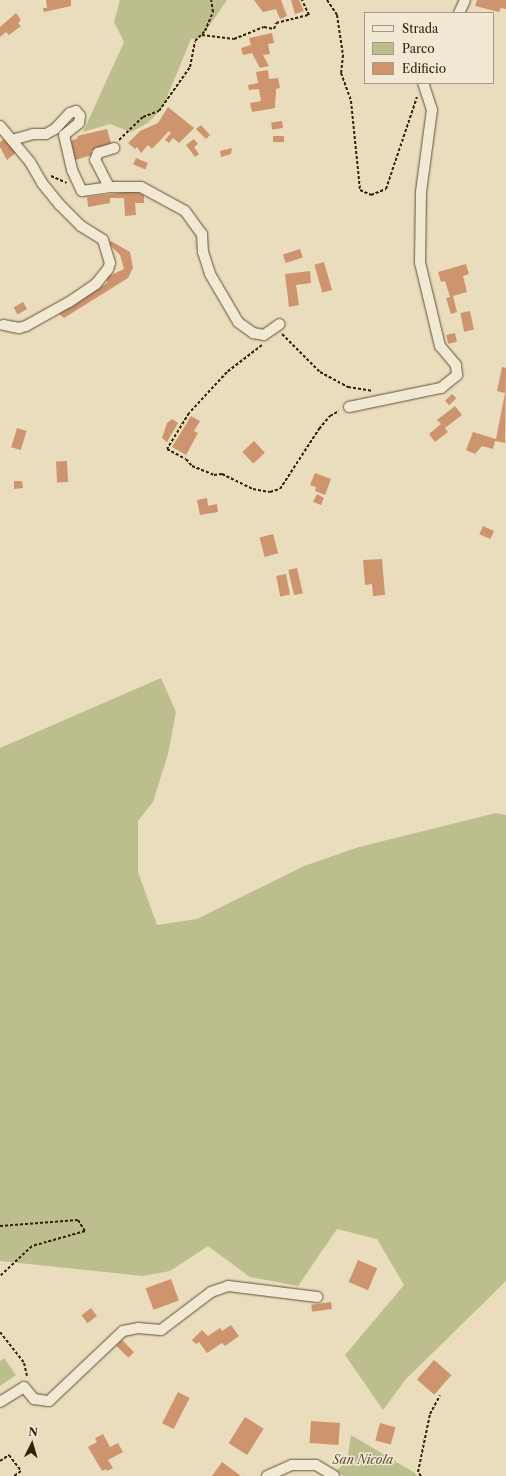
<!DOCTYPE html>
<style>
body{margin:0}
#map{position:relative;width:506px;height:1476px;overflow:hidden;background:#eaddbd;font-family:"Libre Caslon Text",serif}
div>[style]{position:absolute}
.green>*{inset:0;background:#bcbf8d}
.building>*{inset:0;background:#cd946d;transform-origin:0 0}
.path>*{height:2px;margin-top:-1px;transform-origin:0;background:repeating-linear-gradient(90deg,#342104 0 3px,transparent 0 5px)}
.roads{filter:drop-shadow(0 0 1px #625032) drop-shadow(0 0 1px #625032)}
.street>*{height:10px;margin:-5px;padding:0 5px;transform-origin:5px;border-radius:5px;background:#f1e9d4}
span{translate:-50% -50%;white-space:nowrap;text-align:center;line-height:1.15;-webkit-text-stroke:3px #f1e9d4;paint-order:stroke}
.park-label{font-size:12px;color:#5d502d;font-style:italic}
.legend{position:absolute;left:364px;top:12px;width:130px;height:72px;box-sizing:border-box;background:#f1e9d4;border:1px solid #a59981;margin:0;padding:5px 7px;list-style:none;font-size:12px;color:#342104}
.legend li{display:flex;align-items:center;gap:8px;height:20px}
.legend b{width:20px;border:1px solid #a59981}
.north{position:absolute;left:12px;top:1424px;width:40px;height:40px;-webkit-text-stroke:3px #f1e9d4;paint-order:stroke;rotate:5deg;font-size:11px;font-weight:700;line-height:16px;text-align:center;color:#342104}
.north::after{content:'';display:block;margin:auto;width:14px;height:18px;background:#342104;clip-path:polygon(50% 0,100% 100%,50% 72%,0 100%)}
</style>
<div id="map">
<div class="green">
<i style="clip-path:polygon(120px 0,227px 0,201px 38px,191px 39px,163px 107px,148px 123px,131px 132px,110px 124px,83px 132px,124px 42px,114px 22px)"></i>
<i style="clip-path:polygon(161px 678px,176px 712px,168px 754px,153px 802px,138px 821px,138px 872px,157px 925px,197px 919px,304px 866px,359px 847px,496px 813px,506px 815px,506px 1281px,406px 1379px,383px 1410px,345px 1355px,404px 1285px,377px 1239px,337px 1229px,298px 1286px,250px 1277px,208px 1246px,170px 1271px,143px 1276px,0 1261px,0 748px)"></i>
<i style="clip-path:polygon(4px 1358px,16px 1375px,0 1386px,0 1361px)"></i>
<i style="clip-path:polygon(351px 1435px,415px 1473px,417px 1476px,344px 1476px,336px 1471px,347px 1461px)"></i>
</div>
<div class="building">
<i style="clip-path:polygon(46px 0,71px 0,71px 6px,44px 12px,43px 8px,47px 8px)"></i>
<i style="clip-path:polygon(254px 0,281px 0,287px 16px,280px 19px,276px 9px,263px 12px)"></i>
<i style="clip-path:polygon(291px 0,299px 0,304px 11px,295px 14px)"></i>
<i style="clip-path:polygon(477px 0,506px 0,506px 9px,501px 8px,499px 12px,475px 6px)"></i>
<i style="clip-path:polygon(16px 13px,21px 20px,18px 23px,21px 26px,9px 35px,6px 32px,0 37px,0 27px)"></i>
<i style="clip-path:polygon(272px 33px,274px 43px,268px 44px,270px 54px,263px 55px,269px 66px,260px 68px,252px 53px,243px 55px,241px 48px,251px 45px,249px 38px)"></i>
<i style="clip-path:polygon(268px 70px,269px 79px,278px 78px,280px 88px,276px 89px,275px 108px,252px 112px,250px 103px,261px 101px,259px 89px,249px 90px,248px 85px,258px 83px,256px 72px)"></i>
<i style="clip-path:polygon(168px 107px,194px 128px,179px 143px,173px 138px,169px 143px,165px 140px,171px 133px,169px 131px,152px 149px,148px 145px,141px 153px,137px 147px,135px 149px,128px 143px,140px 131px,158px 123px)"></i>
<i style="left:282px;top:121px;width:7px;height:11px;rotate:82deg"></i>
<i style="clip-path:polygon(201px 125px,210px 135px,206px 139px,196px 129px)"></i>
<i style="clip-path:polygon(107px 129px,111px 143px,91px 151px,92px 155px,75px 160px,71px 141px,78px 138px,77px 136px)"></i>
<i style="left:284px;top:136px;width:6px;height:11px;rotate:90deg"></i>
<i style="clip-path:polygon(7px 137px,18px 151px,7px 160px,0 147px,0 142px)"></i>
<i style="clip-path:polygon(194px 139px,198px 144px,194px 147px,199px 154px,195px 157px,186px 145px)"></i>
<i style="clip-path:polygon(232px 148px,231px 154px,221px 157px,220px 151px)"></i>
<i style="left:136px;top:158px;width:13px;height:7px;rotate:23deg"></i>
<i style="clip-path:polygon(135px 191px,144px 195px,144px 203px,135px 203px,136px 215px,125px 216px,124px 198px,110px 198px,110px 203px,88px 207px,87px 197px)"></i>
<i style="clip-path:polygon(111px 241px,130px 252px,133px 268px,128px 278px,64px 318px,59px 314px,107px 283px,107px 277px,124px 269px,120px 255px,109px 244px)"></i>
<i style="left:300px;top:249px;width:9px;height:18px;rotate:72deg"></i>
<i style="left:324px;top:262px;width:29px;height:10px;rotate:74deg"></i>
<i style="clip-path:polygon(466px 264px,469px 274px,463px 276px,467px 292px,453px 296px,457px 312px,451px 314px,446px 298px,450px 297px,445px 281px,441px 282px,438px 272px)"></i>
<i style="clip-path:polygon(310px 271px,311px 283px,296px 285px,299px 305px,289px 307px,285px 274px)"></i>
<i style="left:23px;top:302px;width:8px;height:11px;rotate:60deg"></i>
<i style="left:470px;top:311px;width:19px;height:10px;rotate:78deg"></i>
<i style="left:455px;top:333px;width:9px;height:9px;rotate:77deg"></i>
<i style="clip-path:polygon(502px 367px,506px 368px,505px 443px,495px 441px,493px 449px,482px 446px,475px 454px,466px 450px,473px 432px,496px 439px,505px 393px,497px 391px)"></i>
<i style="left:452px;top:394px;width:6px;height:10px;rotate:45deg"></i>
<i style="clip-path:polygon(455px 406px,462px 415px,445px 428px,448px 432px,435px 442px,429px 434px,441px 424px,437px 420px)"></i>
<i style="clip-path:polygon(191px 416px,200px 421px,194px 431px,198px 433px,186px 455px,172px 447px)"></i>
<i style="clip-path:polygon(172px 419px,178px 423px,167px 442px,162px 438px,167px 423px)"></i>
<i style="left:17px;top:428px;width:10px;height:20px;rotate:17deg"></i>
<i style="left:254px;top:441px;width:16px;height:16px;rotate:47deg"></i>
<i style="left:67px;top:461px;width:21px;height:11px;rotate:87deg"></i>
<i style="clip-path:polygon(315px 473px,331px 479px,325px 495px,315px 491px,316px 487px,310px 485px)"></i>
<i style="clip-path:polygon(14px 481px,22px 481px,23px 488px,14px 489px)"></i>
<i style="clip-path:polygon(317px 494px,324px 498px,321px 505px,313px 502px)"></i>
<i style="clip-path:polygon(207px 498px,208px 506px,217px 504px,218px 512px,200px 515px,197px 500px)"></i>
<i style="left:483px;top:526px;width:12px;height:9px;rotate:24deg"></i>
<i style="left:273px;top:534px;width:20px;height:14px;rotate:75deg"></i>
<i style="clip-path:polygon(382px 559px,385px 595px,373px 596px,372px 584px,365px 585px,363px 560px)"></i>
<i style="left:297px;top:568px;width:26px;height:9px;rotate:77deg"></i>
<i style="left:286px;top:574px;width:21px;height:10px;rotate:79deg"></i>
<i style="left:358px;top:1260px;width:21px;height:24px;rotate:23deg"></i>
<i style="left:171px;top:1279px;width:23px;height:27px;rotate:70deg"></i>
<i style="left:331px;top:1302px;width:7px;height:20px;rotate:82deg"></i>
<i style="left:91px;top:1308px;width:10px;height:12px;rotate:53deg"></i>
<i style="clip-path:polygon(231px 1325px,239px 1336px,225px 1346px,222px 1343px,207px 1353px,199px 1342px,196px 1344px,192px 1340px,202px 1330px,208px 1336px,220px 1328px,222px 1331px)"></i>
<i style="left:122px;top:1340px;width:17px;height:8px;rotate:45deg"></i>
<i style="left:434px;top:1360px;width:23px;height:26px;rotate:41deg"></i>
<i style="left:178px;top:1392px;width:13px;height:35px;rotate:27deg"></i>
<i style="left:245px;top:1417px;width:22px;height:31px;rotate:32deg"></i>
<i style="left:311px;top:1421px;width:29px;height:22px;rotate:4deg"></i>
<i style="left:380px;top:1423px;width:16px;height:18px;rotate:15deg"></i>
<i style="clip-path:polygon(103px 1434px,110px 1447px,118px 1443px,123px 1452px,108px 1460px,113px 1468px,107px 1471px,106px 1469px,102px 1471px,88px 1447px,97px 1442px,95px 1438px)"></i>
<i style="clip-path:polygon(222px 1462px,241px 1476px,212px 1476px)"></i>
</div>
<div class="path">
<i style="left:327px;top:0;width:18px;rotate:56deg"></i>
<i style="left:337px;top:15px;width:40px;rotate:81.5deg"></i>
<i style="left:343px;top:55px;width:18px;rotate:96deg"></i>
<i style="left:341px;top:73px;width:30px;rotate:70deg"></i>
<i style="left:351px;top:101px;width:89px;rotate:84.2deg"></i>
<i style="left:360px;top:190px;width:12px;rotate:24deg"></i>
<i style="left:371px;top:195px;width:16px;rotate:-22deg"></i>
<i style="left:386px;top:189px;width:97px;rotate:-71.4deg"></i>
<i style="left:202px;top:35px;width:32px;rotate:7deg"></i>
<i style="left:234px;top:39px;width:32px;rotate:-22deg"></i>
<i style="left:264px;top:27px;width:10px;rotate:11deg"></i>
<i style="left:274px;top:29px;width:6px;rotate:-72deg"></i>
<i style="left:276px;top:23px;width:34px;rotate:-14deg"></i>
<i style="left:309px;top:15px;width:17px;rotate:-115deg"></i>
<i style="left:119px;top:140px;width:33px;rotate:-44deg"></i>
<i style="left:143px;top:117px;width:17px;rotate:-21deg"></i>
<i style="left:159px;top:111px;width:54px;rotate:-54.8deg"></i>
<i style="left:190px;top:67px;width:26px;rotate:-79deg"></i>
<i style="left:195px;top:41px;width:14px;rotate:-45deg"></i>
<i style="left:205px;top:31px;width:21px;rotate:-67deg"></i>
<i style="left:213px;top:12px;width:12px;rotate:-99deg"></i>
<i style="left:51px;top:176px;width:17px;rotate:24deg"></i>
<i style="left:282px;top:334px;width:54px;rotate:45deg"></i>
<i style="left:320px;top:372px;width:32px;rotate:28deg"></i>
<i style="left:348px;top:387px;width:24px;rotate:9deg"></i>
<i style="left:262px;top:345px;width:44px;rotate:142.4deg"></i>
<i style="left:227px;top:372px;width:56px;rotate:132.8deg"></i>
<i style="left:189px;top:413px;width:42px;rotate:121.4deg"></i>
<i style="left:167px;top:449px;width:21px;rotate:28deg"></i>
<i style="left:186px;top:459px;width:9px;rotate:49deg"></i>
<i style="left:192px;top:466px;width:24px;rotate:22deg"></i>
<i style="left:214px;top:475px;width:8px;rotate:-7deg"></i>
<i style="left:222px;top:474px;width:34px;rotate:26deg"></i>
<i style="left:253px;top:489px;width:17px;rotate:10deg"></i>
<i style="left:270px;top:492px;width:10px;rotate:-17deg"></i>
<i style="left:280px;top:489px;width:72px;rotate:-57deg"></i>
<i style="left:319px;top:429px;width:17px;rotate:-50deg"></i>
<i style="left:330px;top:416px;width:10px;rotate:-29deg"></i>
<i style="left:0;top:1226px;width:78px;rotate:-4.4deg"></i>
<i style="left:78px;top:1220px;width:13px;rotate:58deg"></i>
<i style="left:85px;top:1231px;width:55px;rotate:164.2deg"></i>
<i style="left:32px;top:1246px;width:44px;rotate:136.8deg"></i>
<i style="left:0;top:1332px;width:39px;rotate:52deg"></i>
<i style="left:24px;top:1363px;width:13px;rotate:77deg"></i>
<i style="left:0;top:1461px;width:11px;rotate:-34deg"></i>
<i style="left:9px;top:1455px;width:20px;rotate:53deg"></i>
<i style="left:21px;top:1471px;width:9px;rotate:144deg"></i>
<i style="left:421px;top:1476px;width:5px;rotate:-127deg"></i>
<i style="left:418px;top:1472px;width:59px;rotate:-78.3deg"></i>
<i style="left:430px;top:1414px;width:21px;rotate:-62deg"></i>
</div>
<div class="roads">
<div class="street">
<i style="left:459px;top:13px;width:14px;rotate:-65deg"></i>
<i style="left:0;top:126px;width:47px;rotate:50.2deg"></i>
<i style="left:30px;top:162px;width:24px;rotate:60deg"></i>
<i style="left:42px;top:183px;width:28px;rotate:51deg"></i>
<i style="left:60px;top:205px;width:30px;rotate:45deg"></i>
<i style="left:81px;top:226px;width:26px;rotate:32deg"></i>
<i style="left:103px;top:240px;width:24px;rotate:73deg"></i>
<i style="left:110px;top:263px;width:6px;rotate:108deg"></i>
<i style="left:108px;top:269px;width:19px;rotate:129deg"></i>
<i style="left:96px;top:284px;width:32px;rotate:146deg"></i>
<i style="left:69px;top:302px;width:49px;rotate:150.8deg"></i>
<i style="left:26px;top:326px;width:7px;rotate:164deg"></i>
<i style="left:19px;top:328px;width:16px;rotate:-169deg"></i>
<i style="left:12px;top:140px;width:22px;rotate:-16deg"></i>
<i style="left:33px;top:134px;width:13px"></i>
<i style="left:46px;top:134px;width:10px;rotate:-29deg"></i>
<i style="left:55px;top:129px;width:22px;rotate:-47deg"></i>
<i style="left:70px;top:113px;width:6px;rotate:-18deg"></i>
<i style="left:76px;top:111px;width:6px;rotate:51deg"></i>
<i style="left:80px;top:116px;width:7px;rotate:98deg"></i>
<i style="left:79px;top:123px;width:19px;rotate:141deg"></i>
<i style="left:64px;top:135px;width:36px;rotate:77deg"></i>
<i style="left:72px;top:170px;width:23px;rotate:65deg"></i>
<i style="left:82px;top:191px;width:27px;rotate:-8deg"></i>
<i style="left:109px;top:187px;width:30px;rotate:-117deg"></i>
<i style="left:95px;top:160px;width:8px;rotate:-67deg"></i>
<i style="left:98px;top:153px;width:17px;rotate:-17deg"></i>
<i style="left:109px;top:187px;width:32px"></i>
<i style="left:141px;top:187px;width:50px;rotate:28.6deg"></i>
<i style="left:185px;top:211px;width:29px;rotate:54deg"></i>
<i style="left:202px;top:234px;width:18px;rotate:87deg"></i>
<i style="left:203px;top:252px;width:23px;rotate:72deg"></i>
<i style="left:210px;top:274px;width:56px;rotate:59.7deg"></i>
<i style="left:238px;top:322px;width:19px;rotate:36deg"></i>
<i style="left:253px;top:333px;width:11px;rotate:10deg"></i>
<i style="left:264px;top:335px;width:19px;rotate:-35deg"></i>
<i style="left:349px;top:407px;width:94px;rotate:-11.7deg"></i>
<i style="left:441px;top:388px;width:21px;rotate:-39deg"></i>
<i style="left:457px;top:375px;width:10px;rotate:-96deg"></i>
<i style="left:456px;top:365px;width:25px;rotate:-130deg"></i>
<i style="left:440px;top:346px;width:85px;rotate:-103.5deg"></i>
<i style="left:420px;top:263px;width:71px;rotate:-89.2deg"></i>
<i style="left:421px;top:192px;width:83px;rotate:-82.4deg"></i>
<i style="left:432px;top:110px;width:28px;rotate:-108deg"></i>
<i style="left:0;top:1402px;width:28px;rotate:-32deg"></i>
<i style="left:24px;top:1387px;width:16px;rotate:50deg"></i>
<i style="left:34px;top:1399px;width:15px;rotate:8deg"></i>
<i style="left:49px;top:1401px;width:102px;rotate:-43.4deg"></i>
<i style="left:123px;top:1331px;width:15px;rotate:-11deg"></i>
<i style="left:138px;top:1328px;width:23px;rotate:5deg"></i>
<i style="left:161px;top:1330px;width:63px;rotate:-37.2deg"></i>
<i style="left:211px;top:1292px;width:18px;rotate:-19deg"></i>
<i style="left:228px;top:1286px;width:90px;rotate:7deg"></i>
<i style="left:267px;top:1476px;width:27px;rotate:-24deg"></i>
<i style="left:292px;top:1465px;width:24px"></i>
<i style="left:316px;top:1465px;width:21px;rotate:31deg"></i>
</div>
</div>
<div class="park-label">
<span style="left:363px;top:1460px">San Nicola</span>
</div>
<ul class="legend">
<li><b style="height:5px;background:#f1e9d4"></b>Strada</li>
<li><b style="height:11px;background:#bcbf8d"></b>Parco</li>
<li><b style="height:11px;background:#cd946d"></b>Edificio</li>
</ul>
<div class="north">N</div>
</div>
